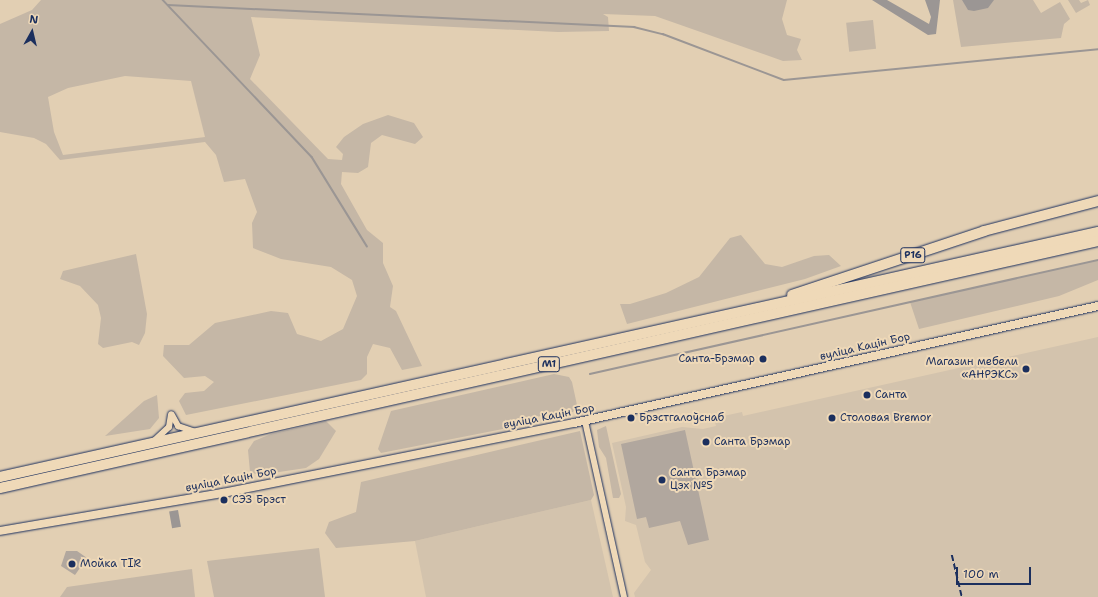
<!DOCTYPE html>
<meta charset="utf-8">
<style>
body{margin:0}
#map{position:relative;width:1098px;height:597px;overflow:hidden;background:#e2cfb3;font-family:"Shantell Sans",sans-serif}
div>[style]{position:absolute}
.built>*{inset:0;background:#d3c3ad}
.green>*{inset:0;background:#c5b7a6;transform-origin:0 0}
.water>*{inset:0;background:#9b9694;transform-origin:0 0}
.stream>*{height:1.5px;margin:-0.75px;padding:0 0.75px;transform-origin:0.75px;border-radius:0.75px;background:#9b9694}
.building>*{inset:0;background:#b1a79e}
.roads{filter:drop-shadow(0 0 1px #1b2f5e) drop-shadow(0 0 1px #1b2f5e)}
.minor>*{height:6px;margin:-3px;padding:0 3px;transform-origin:3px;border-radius:3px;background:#efd9b8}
.secondary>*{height:8px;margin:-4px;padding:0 4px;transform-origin:4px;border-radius:4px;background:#efd9b8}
.trunk>*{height:10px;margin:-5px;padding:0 5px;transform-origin:5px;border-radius:5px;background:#efd9b8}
.rail>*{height:1.5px;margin-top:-0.75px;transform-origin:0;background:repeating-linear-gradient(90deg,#1b2f5e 0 6px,transparent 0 9px)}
.dots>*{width:11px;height:11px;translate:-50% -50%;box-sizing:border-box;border:2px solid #efd9b8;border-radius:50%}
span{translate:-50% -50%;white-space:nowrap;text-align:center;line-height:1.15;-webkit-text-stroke:4px #efd9b8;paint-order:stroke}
.shield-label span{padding:1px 3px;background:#efd9b8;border:1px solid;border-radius:3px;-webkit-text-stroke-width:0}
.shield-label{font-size:10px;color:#1b2f5e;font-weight:700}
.street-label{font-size:11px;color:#1b2f5e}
.poi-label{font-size:11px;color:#1b2f5e}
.right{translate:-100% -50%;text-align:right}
.left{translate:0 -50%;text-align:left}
.north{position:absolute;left:12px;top:12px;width:40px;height:40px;-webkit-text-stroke:3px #efd9b8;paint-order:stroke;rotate:8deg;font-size:11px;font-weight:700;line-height:16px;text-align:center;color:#1b2f5e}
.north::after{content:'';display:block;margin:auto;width:14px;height:18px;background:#1b2f5e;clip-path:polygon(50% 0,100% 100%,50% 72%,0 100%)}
.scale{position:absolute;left:956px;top:567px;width:75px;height:18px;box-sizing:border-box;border:2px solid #1b2f5e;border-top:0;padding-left:5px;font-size:12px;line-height:14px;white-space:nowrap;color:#1b2f5e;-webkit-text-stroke:3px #efd9b8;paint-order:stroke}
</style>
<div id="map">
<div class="built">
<i style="clip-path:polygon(1098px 337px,1098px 597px,635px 597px,634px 593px,651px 570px,645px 562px,636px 525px,625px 521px,626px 507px,612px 443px,682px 427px,703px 429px,716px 426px,714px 418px,742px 412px,743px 416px)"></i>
<i style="clip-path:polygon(591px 500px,613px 597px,426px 597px,415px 541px)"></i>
</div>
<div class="green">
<i style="clip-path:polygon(evenodd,41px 0,787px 0,782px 19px,787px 35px,801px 39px,797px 50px,802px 60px,783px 61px,655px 16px,603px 14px,608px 17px,609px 31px,558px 32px,251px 17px,260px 55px,250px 79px,328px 159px,342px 160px,343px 154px,336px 147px,344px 137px,363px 124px,388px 115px,414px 123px,423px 137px,415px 144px,382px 135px,371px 143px,368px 167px,358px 173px,342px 172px,341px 184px,367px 230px,383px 243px,383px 263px,393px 286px,390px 307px,396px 311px,422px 366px,402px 370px,390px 348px,373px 344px,367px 357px,367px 374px,361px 380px,186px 415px,179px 401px,185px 393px,204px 391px,214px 382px,205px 376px,184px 378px,163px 356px,164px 345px,189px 345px,215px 323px,271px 311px,288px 313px,297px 334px,321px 341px,343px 329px,357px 296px,352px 280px,331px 267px,281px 259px,253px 248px,252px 223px,257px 212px,245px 179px,224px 182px,216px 155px,205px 142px,60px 160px,46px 144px,34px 138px,0 132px,0 24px,32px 10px,41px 0,125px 76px,191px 81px,205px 137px,63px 155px,54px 132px,48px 97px,68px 88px,125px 76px)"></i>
<i style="clip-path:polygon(953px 0,1033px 0,1041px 13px,1060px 2px,1070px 19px,1064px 24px,1061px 38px,961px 47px)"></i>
<i style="clip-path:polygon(1068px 0,1079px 0,1081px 3px,1088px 0,1090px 5px,1076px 13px)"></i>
<i style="left:873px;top:20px;width:29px;height:27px;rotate:84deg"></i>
<i style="clip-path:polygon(741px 235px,765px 264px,782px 267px,814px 256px,829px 255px,841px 266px,805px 279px,627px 324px,620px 304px,630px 304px,666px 293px,699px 277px,730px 238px)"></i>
<i style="clip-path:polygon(136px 254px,147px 314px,145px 333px,139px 345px,132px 342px,103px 348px,98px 344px,101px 318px,98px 305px,80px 286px,60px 279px,63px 271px)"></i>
<i style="clip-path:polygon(1098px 260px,1098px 280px,1059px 296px,919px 329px,910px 302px)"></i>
<i style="clip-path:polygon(554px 374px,569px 377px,572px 382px,577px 405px,573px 412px,534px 417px,508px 428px,381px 453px,378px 449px,391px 411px)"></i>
<i style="clip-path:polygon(157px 395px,159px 418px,150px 429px,105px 436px,144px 401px)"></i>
<i style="clip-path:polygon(326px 421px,336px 431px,319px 459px,306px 468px,259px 475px,250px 472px,248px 450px,254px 441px,271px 434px)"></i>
<i style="clip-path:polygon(606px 426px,621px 494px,619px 498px,613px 498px,606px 458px,599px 447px,597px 430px)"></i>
<i style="clip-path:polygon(580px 431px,594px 495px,591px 500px,415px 541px,336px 548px,325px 533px,329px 522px,356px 512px,361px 482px)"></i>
<i style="clip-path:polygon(319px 548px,325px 597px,214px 597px,207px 561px)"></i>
<i style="clip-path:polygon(192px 569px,195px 597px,60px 597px,67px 587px)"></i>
</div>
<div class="water">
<i style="clip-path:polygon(872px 0,887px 0,929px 24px,931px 17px,925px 0,940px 0,936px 34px,928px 35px)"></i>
<i style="clip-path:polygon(962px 0,994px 0,988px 8px,974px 11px,968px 10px)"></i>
<i style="left:178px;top:510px;width:17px;height:9px;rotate:80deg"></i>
</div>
<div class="stream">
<i style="left:163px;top:0;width:216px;rotate:46.5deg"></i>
<i style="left:312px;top:157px;width:105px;rotate:58.3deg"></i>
<i style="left:168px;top:5px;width:467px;rotate:2.7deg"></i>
<i style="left:634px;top:27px;width:30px;rotate:14deg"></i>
<i style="left:663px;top:34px;width:129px;rotate:20.8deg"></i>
<i style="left:784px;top:80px;width:316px;rotate:-5.6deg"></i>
<i style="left:590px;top:374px;width:521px;rotate:-12.65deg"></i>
</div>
<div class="building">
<i style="clip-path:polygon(685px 430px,709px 540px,688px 545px,680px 521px,649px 528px,646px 517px,637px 519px,621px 444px)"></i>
<i style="clip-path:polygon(66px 551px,77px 551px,87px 558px,75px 575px,61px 566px)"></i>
</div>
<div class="roads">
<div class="minor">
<i style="left:172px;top:415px;width:13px;rotate:61deg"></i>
<i style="left:178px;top:426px;width:18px;rotate:19deg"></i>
<i style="left:585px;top:421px;width:180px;rotate:77.5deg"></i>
<i style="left:155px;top:440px;width:19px;rotate:-43deg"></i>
<i style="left:169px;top:427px;width:13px;rotate:-81deg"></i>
</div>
<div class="secondary">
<i style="left:0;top:531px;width:226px;rotate:-9.7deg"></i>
<i style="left:223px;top:493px;width:358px;rotate:-11.3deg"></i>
<i style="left:574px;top:423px;width:537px;rotate:-12.59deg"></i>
</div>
<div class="trunk">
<i style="left:792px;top:295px;width:202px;rotate:-18.4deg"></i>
<i style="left:984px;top:231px;width:118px;rotate:-14.7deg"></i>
<i style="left:0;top:477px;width:1125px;rotate:-12.58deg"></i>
<i style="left:0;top:488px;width:1125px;rotate:-12.68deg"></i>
</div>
</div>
<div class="rail">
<i style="left:952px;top:555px;width:43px;rotate:76.6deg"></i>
</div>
<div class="dots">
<i style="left:763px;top:359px;background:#1b2f5e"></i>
<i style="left:1026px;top:369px;background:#1b2f5e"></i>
<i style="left:867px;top:395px;background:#1b2f5e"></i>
<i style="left:631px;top:418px;background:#1b2f5e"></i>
<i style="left:832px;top:418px;background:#1b2f5e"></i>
<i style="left:706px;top:442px;background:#1b2f5e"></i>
<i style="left:662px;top:480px;background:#1b2f5e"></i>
<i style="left:224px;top:500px;background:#1b2f5e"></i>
<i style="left:72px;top:564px;background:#1b2f5e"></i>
</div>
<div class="shield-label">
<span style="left:913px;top:255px">Р16</span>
<span style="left:549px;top:364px">М1</span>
</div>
<div class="street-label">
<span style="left:865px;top:347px;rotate:-13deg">вуліца Кацін Бор</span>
<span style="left:549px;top:417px;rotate:-11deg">вуліца Кацін Бор</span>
<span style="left:231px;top:480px;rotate:-11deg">вуліца Кацін Бор</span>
</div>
<div class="poi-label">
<span class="right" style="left:755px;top:359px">Санта-Брэмар</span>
<span class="right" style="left:1018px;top:369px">Магазин мебели<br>«АНРЭКС»</span>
<span class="left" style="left:875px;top:395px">Санта</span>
<span class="left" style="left:639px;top:418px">Брэстгалоўснаб</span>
<span class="left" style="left:840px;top:418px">Столовая Bremor</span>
<span class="left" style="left:714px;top:442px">Санта Брэмар</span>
<span class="left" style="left:670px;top:480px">Санта Брэмар<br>Цэх №5</span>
<span class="left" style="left:232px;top:500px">СЭЗ Брэст</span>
<span class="left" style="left:80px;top:564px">Мойка TIR</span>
</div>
<div class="north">N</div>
<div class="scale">100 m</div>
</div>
